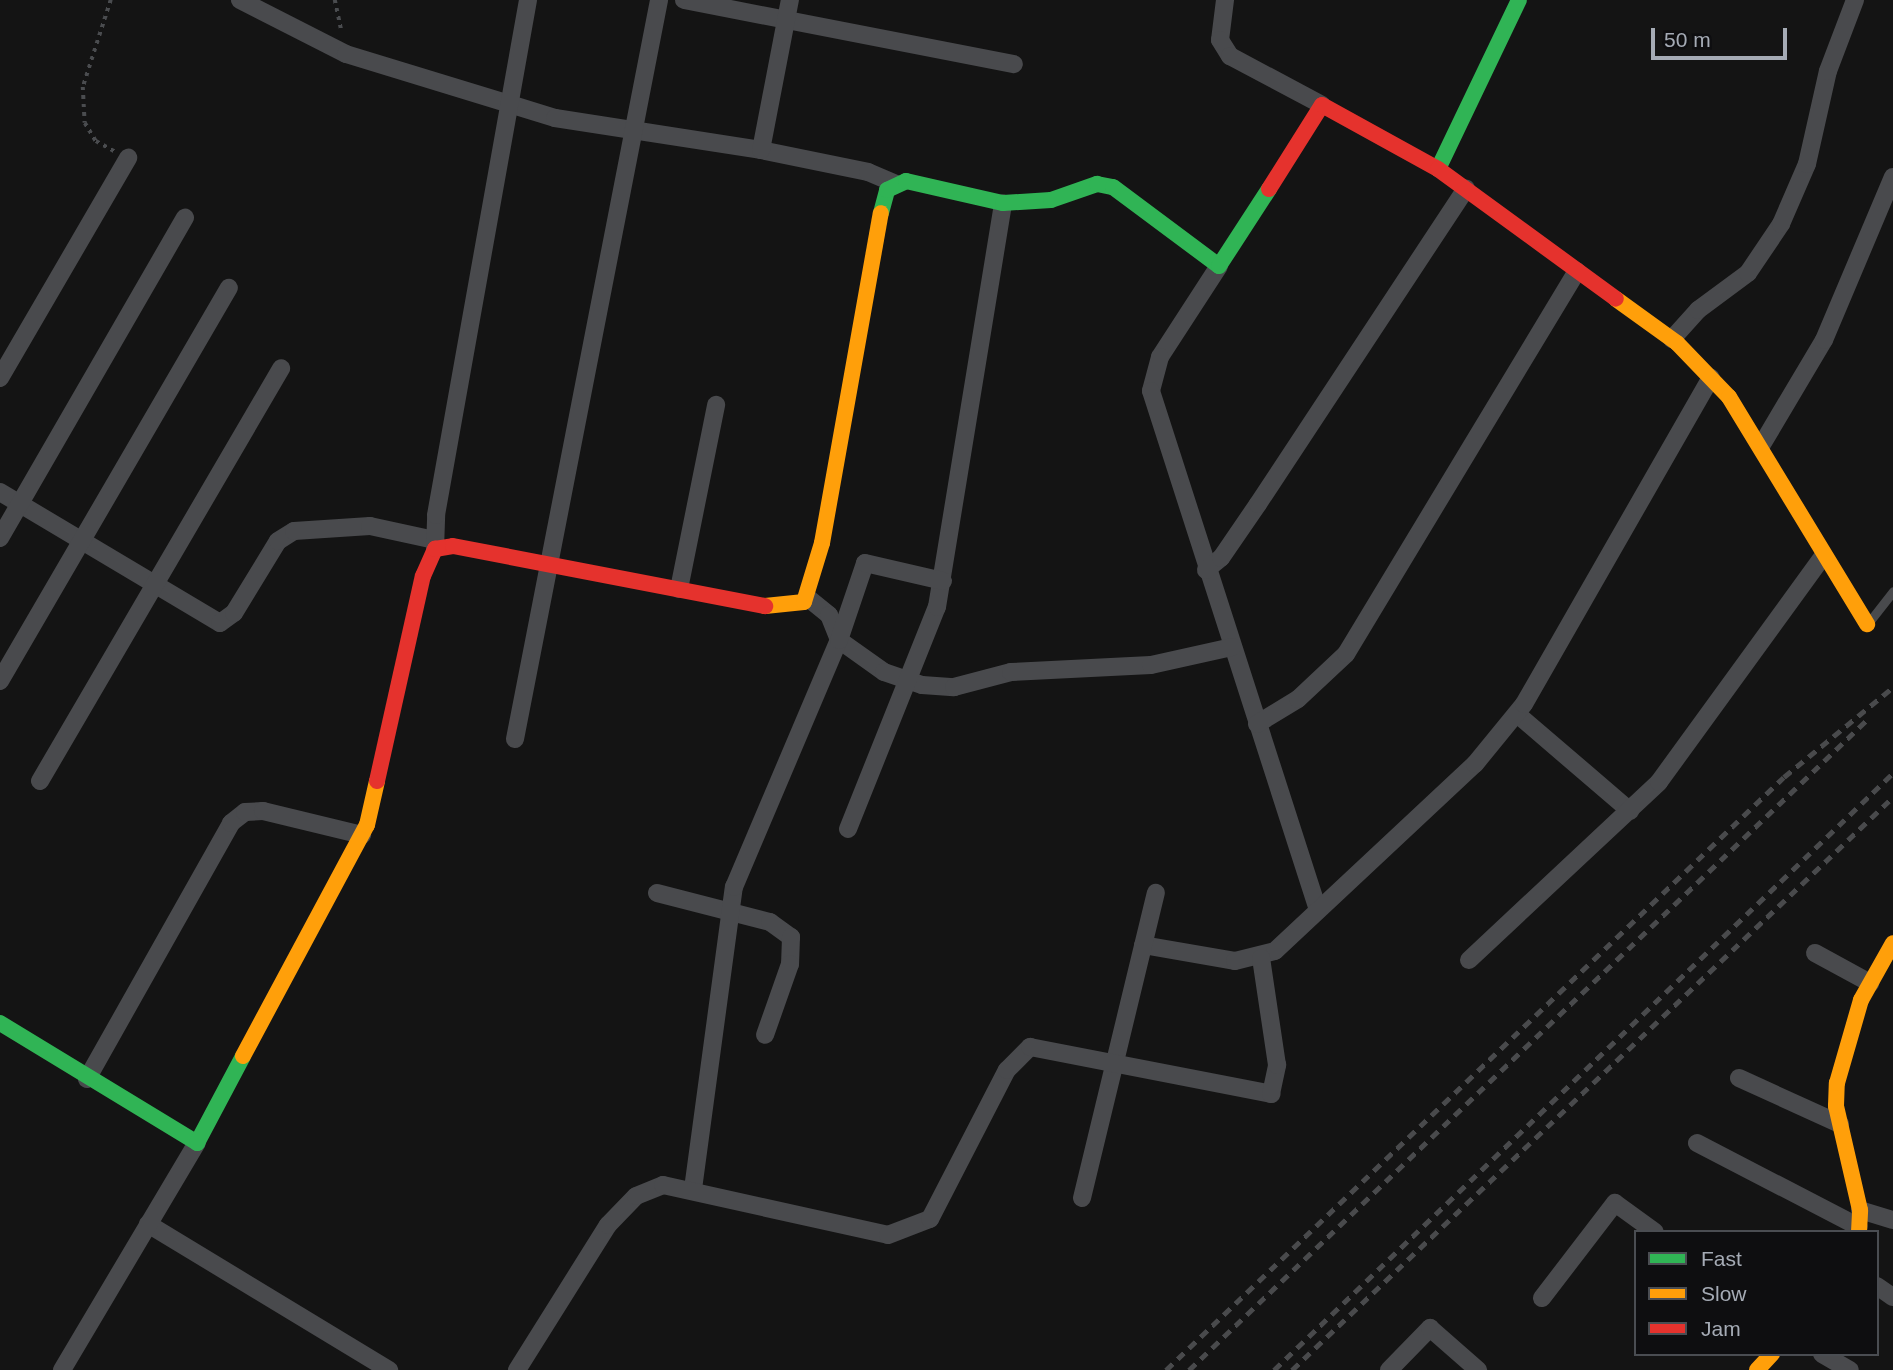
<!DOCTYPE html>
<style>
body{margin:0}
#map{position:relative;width:1893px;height:1370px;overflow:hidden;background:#141414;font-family:Arial,sans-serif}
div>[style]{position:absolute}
.path>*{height:3.5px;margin-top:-1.75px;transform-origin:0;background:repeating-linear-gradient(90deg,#4a4c4f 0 3.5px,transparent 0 8.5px)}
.lane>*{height:9px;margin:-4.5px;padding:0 4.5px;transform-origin:4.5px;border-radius:4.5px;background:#494a4d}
.street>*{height:18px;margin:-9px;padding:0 9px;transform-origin:9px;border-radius:9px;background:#494a4d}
.fast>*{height:16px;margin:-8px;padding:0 8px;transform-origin:8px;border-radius:8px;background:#30b455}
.slow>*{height:16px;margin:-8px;padding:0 8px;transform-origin:8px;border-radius:8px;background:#ff9f0a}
.jam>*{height:16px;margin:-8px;padding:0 8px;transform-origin:8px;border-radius:8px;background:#e5322d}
.rail>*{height:5px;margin-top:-2.5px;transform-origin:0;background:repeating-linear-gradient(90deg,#494a4c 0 9px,transparent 0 16px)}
span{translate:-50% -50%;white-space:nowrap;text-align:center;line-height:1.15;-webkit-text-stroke:6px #0e0e10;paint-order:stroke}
.legend{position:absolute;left:1634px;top:1230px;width:245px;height:126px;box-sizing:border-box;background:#0e0e10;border:2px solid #4a4d52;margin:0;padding:9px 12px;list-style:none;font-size:21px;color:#a5abb5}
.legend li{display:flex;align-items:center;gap:14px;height:35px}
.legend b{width:35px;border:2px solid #4a4d52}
.scale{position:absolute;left:1651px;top:28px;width:136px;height:32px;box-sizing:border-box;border:4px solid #a5abb5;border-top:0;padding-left:9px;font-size:21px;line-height:24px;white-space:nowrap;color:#a5abb5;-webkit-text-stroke:5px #0e0e10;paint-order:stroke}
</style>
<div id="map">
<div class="path">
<i style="left:111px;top:0;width:91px;rotate:107.8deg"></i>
<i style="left:83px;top:87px;width:36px;rotate:87deg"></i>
<i style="left:85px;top:123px;width:21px;rotate:59deg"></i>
<i style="left:96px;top:141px;width:21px;rotate:29deg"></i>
<i style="left:335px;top:0;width:33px;rotate:78deg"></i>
</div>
<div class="lane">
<i style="left:1869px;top:622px;width:39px;rotate:-52deg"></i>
</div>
<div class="street">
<i style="left:240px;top:0;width:119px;rotate:27deg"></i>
<i style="left:346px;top:54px;width:219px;rotate:17deg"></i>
<i style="left:555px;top:118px;width:208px;rotate:8.8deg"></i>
<i style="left:761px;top:150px;width:109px;rotate:11.6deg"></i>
<i style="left:868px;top:172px;width:30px;rotate:23deg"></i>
<i style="left:684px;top:0;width:336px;rotate:11deg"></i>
<i style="left:1225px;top:0;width:40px;rotate:97.1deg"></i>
<i style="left:1220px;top:40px;width:19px;rotate:58deg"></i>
<i style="left:1230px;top:56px;width:104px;rotate:28deg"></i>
<i style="left:761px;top:150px;width:153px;rotate:-79.1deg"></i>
<i style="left:1219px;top:266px;width:108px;rotate:123deg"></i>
<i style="left:1160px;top:357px;width:35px;rotate:105deg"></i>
<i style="left:1151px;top:391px;width:545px;rotate:72.16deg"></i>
<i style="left:1672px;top:339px;width:39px;rotate:-48deg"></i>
<i style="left:1698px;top:310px;width:62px;rotate:-36.5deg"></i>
<i style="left:1748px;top:273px;width:59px;rotate:-56deg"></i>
<i style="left:1781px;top:224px;width:65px;rotate:-66.6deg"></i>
<i style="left:1807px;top:164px;width:95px;rotate:-77.3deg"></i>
<i style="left:1828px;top:71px;width:76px;rotate:-69.2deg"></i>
<i style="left:0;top:378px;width:255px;rotate:-59.8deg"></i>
<i style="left:1761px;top:446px;width:123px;rotate:-59.3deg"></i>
<i style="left:1824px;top:340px;width:177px;rotate:-67.1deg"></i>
<i style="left:0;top:492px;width:256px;rotate:30.8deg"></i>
<i style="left:220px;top:623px;width:17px;rotate:-36deg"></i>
<i style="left:234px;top:613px;width:84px;rotate:-58.6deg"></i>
<i style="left:278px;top:541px;width:19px;rotate:-32deg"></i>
<i style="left:294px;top:531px;width:76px;rotate:-3.8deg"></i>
<i style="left:370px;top:526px;width:66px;rotate:12.2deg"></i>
<i style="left:0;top:538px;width:370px;rotate:-60deg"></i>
<i style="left:435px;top:549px;width:34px;rotate:-88deg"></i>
<i style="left:436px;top:515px;width:523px;rotate:-79.87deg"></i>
<i style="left:1206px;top:570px;width:19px;rotate:-39deg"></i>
<i style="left:1221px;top:558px;width:65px;rotate:-55.6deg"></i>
<i style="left:1258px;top:504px;width:378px;rotate:-56.6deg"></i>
<i style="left:679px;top:589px;width:188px;rotate:-78.6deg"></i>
<i style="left:808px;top:598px;width:27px;rotate:39deg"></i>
<i style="left:829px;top:615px;width:27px;rotate:68deg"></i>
<i style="left:839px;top:640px;width:55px;rotate:35.4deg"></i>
<i style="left:884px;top:672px;width:40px;rotate:18.9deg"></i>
<i style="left:922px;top:685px;width:32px;rotate:4deg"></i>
<i style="left:954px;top:687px;width:59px;rotate:-14.7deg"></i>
<i style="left:1011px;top:672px;width:140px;rotate:-2.9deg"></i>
<i style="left:1151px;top:665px;width:83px;rotate:-12.5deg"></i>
<i style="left:0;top:681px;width:455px;rotate:-59.8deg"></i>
<i style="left:1517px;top:714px;width:149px;rotate:40.6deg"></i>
<i style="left:1257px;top:724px;width:48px;rotate:-31.4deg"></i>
<i style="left:1298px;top:699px;width:66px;rotate:-43.2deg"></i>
<i style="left:1346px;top:654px;width:447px;rotate:-58.9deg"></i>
<i style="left:515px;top:739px;width:753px;rotate:-78.97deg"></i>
<i style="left:40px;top:781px;width:478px;rotate:-59.7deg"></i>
<i style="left:848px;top:829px;width:239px;rotate:-68.2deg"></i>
<i style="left:937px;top:607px;width:409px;rotate:-80.7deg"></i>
<i style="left:657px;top:893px;width:117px;rotate:14.4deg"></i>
<i style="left:770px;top:922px;width:26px;rotate:36deg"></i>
<i style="left:791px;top:937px;width:27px;rotate:92deg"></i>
<i style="left:790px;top:964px;width:75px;rotate:109.4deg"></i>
<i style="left:1143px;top:945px;width:93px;rotate:9.9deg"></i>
<i style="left:1235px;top:961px;width:41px;rotate:-14deg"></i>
<i style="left:1275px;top:951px;width:274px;rotate:-43.1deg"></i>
<i style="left:1475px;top:764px;width:77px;rotate:-50.8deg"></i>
<i style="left:1524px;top:704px;width:376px;rotate:-60.2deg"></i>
<i style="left:1815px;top:953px;width:63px;rotate:28.6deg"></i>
<i style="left:1469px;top:960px;width:260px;rotate:-43.1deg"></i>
<i style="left:1659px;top:782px;width:279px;rotate:-54deg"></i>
<i style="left:1739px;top:1078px;width:111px;rotate:24.5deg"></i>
<i style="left:87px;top:1079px;width:294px;rotate:-60.6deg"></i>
<i style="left:231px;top:823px;width:18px;rotate:-38deg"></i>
<i style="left:245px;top:812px;width:18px;rotate:-3deg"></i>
<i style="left:263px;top:811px;width:102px;rotate:13.6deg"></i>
<i style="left:1697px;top:1143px;width:182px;rotate:27.4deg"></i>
<i style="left:693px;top:1189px;width:305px;rotate:-82.3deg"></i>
<i style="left:734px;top:887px;width:268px;rotate:-67deg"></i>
<i style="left:839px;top:640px;width:81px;rotate:-71.3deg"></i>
<i style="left:865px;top:563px;width:80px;rotate:13deg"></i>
<i style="left:1082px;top:1198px;width:314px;rotate:-76.4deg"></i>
<i style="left:1860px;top:1210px;width:34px;rotate:17deg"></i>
<i style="left:148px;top:1224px;width:282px;rotate:31.2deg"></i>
<i style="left:1877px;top:1286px;width:19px;rotate:35deg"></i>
<i style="left:1542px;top:1298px;width:120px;rotate:-52.5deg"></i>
<i style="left:1615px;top:1203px;width:49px;rotate:35.9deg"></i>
<i style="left:1822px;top:1354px;width:32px;rotate:30deg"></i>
<i style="left:62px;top:1370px;width:264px;rotate:-59.3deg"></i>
<i style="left:517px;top:1370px;width:171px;rotate:-57.9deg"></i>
<i style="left:608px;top:1225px;width:40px;rotate:-46deg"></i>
<i style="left:636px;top:1196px;width:29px;rotate:-22deg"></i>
<i style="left:663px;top:1185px;width:230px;rotate:12.5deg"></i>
<i style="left:888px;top:1235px;width:45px;rotate:-20.9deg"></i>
<i style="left:930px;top:1219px;width:168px;rotate:-62.7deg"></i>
<i style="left:1007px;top:1070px;width:33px;rotate:-45deg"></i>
<i style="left:1030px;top:1047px;width:246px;rotate:11deg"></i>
<i style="left:1271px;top:1094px;width:30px;rotate:-78deg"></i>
<i style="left:1277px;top:1065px;width:108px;rotate:-98.5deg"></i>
<i style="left:1389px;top:1370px;width:59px;rotate:-45.7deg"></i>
<i style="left:1430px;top:1328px;width:64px;rotate:41.2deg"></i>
</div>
<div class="fast">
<i style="left:1438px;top:169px;width:187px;rotate:-64.4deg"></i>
<i style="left:881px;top:213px;width:24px;rotate:-75deg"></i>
<i style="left:887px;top:190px;width:21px;rotate:-25deg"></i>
<i style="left:906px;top:181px;width:99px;rotate:12.8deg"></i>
<i style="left:1003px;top:203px;width:48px;rotate:-3.6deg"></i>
<i style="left:1051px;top:200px;width:49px;rotate:-19.2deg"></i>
<i style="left:1097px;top:184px;width:16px;rotate:11deg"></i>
<i style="left:1113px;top:187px;width:132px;rotate:36.7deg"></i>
<i style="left:1219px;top:266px;width:92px;rotate:-57deg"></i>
<i style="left:0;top:1023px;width:231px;rotate:31.3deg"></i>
<i style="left:197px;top:1143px;width:98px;rotate:-62.1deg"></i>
</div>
<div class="slow">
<i style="left:1616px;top:299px;width:75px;rotate:35.8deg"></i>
<i style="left:1677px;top:343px;width:75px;rotate:46.1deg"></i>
<i style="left:1729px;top:397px;width:266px;rotate:58.7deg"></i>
<i style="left:765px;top:606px;width:39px;rotate:-6deg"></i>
<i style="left:804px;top:602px;width:62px;rotate:-73deg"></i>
<i style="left:822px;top:543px;width:335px;rotate:-79.9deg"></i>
<i style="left:243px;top:1056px;width:262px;rotate:-61.8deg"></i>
<i style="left:367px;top:825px;width:45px;rotate:-77.2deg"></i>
<i style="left:1859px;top:1232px;width:22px;rotate:-87deg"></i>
<i style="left:1860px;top:1210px;width:107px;rotate:-103deg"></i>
<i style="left:1836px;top:1106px;width:23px;rotate:-88deg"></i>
<i style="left:1837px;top:1083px;width:86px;rotate:-73.9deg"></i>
<i style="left:1861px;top:1000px;width:65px;rotate:-60.7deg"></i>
<i style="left:1757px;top:1370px;width:22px;rotate:-47deg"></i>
</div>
<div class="jam">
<i style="left:1269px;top:189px;width:99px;rotate:-57.8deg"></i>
<i style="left:1322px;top:105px;width:132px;rotate:28.9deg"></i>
<i style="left:1438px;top:169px;width:220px;rotate:36.1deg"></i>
<i style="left:377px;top:781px;width:210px;rotate:-77.4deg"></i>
<i style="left:423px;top:576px;width:30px;rotate:-66deg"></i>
<i style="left:435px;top:549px;width:18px;rotate:-9deg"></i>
<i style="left:453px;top:546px;width:318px;rotate:10.9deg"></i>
</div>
<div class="rail">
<i style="left:1166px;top:1370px;width:856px;rotate:-43.82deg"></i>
<i style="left:1784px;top:777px;width:141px;rotate:-39.5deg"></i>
<i style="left:1189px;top:1370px;width:943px;rotate:-43.8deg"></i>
<i style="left:1274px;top:1370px;width:860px;rotate:-43.96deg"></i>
<i style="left:1292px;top:1370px;width:830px;rotate:-43.63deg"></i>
</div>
<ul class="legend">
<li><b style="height:9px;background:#30b455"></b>Fast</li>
<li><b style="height:9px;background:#ff9f0a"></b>Slow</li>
<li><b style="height:9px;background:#e5322d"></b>Jam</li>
</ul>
<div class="scale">50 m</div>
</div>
